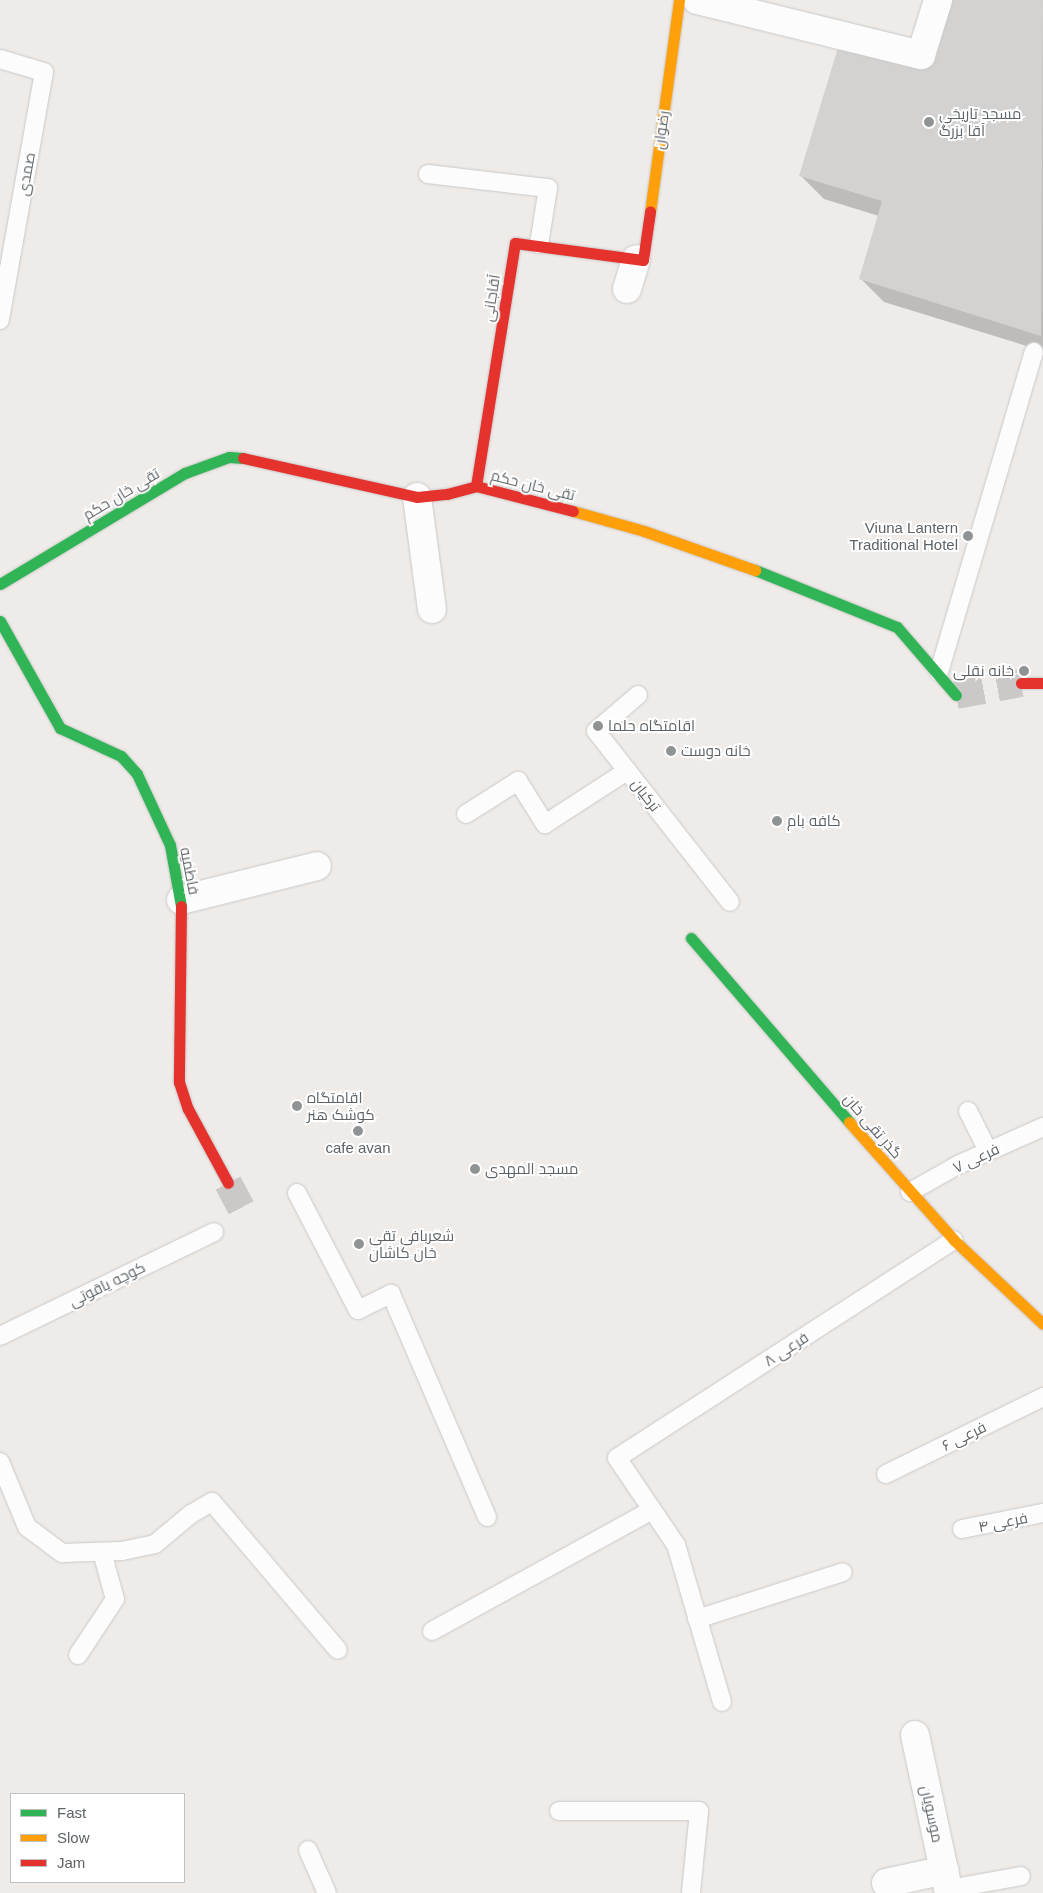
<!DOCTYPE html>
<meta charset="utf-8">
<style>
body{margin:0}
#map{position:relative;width:1043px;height:1893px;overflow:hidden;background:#eeebe8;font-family:Helvetica,Cairo,sans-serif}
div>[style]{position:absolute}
.shadow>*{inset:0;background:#0003}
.building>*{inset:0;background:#d4d2d1}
.secondary-tunnel>*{height:28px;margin-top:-14px;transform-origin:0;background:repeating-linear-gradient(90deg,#cac9c8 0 28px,transparent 0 42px)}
.roads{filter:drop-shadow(0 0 1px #cac9c9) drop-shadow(0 0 1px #cac9c9)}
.lane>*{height:18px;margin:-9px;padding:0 9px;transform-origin:9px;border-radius:9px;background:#fcfcfc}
.street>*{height:28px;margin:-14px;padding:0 14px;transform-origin:14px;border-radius:14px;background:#fcfcfc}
.fast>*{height:11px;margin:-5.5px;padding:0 5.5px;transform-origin:5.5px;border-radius:5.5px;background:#30b455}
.slow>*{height:11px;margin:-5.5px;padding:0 5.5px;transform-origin:5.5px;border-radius:5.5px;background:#ff9f0a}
.jam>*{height:11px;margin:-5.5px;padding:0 5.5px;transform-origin:5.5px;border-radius:5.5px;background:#e5322d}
.dots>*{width:14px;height:14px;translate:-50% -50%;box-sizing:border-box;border:2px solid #fff;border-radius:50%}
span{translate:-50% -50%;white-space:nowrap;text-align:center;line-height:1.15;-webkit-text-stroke:4px #fff;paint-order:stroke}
.poi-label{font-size:15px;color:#5e6367}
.left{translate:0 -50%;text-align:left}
.right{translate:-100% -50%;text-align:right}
.street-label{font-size:15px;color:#5e6367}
.legend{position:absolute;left:10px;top:1793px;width:175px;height:90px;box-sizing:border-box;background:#fff;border:1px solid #bfc1c2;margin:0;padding:6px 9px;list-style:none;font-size:15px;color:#5e6367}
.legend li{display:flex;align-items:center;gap:10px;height:25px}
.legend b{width:25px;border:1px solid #bfc1c2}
</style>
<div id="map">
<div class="shadow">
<i style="clip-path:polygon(1043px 0,1043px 351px,884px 302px,860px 278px,879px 216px,824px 199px,801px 176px,929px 69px)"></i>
</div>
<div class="building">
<i style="clip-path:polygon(949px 0,1043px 0,1041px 336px,859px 279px,882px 201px,799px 176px,840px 41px,928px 68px)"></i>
</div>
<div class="secondary-tunnel">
<i style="left:956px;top:695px;width:66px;rotate:-10.5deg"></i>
<i style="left:228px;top:1183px;width:38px;rotate:62deg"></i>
</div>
<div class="roads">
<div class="lane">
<i style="left:0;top:59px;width:46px;rotate:16.5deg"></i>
<i style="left:44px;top:72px;width:252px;rotate:100.1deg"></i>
<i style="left:428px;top:174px;width:121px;rotate:6.7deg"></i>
<i style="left:548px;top:188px;width:57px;rotate:99.1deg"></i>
<i style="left:939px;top:672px;width:334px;rotate:-73.5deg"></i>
<i style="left:638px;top:695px;width:55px;rotate:139.4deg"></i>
<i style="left:596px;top:731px;width:217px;rotate:51.9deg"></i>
<i style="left:466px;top:814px;width:62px;rotate:-32.4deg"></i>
<i style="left:518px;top:781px;width:51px;rotate:57.9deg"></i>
<i style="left:545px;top:824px;width:98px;rotate:-32.9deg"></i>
<i style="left:968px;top:1111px;width:45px;rotate:63.4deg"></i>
<i style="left:910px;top:1192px;width:55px;rotate:-29.4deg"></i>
<i style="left:958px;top:1165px;width:93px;rotate:-24.1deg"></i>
<i style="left:297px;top:1193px;width:132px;rotate:62.5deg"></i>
<i style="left:358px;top:1310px;width:37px;rotate:-26deg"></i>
<i style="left:391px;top:1294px;width:243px;rotate:66.7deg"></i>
<i style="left:0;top:1336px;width:238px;rotate:-25.9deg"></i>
<i style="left:0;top:1462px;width:70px;rotate:67.4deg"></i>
<i style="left:27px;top:1527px;width:44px;rotate:36.6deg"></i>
<i style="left:62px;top:1553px;width:60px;rotate:-1.9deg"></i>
<i style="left:122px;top:1551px;width:34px;rotate:-12deg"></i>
<i style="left:155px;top:1544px;width:47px;rotate:-39.8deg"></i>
<i style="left:191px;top:1514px;width:24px;rotate:-30deg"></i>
<i style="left:212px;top:1502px;width:194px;rotate:49.6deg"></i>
<i style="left:886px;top:1474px;width:175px;rotate:-26.1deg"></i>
<i style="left:962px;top:1529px;width:83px;rotate:-11.2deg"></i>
<i style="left:697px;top:1619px;width:153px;rotate:-17.8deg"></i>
<i style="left:432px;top:1631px;width:251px;rotate:-28.8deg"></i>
<i style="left:78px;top:1655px;width:67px;rotate:-56.5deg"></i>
<i style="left:115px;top:1599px;width:49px;rotate:-105.5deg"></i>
<i style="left:722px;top:1702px;width:164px;rotate:-106.3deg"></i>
<i style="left:676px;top:1545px;width:105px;rotate:-124.1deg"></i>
<i style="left:617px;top:1458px;width:401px;rotate:-32.9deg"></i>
<i style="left:559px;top:1811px;width:140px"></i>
<i style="left:699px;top:1811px;width:82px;rotate:95.6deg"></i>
<i style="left:308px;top:1850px;width:47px;rotate:66.2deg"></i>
<i style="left:949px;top:1889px;width:73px;rotate:-10.2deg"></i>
</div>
<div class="street">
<i style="left:697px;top:0;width:231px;rotate:13.8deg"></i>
<i style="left:921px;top:55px;width:58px;rotate:-72.8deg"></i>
<i style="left:627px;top:289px;width:31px;rotate:-73deg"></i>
<i style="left:417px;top:497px;width:113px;rotate:82.4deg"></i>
<i style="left:181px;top:900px;width:140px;rotate:-14deg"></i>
<i style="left:915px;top:1735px;width:162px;rotate:77.9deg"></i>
<i style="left:886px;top:1883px;width:60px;rotate:-12.4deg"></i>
</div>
<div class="fast">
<i style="left:755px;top:570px;width:153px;rotate:21.9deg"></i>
<i style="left:897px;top:627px;width:90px;rotate:49.1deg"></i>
<i style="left:0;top:584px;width:216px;rotate:-31deg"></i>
<i style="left:185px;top:473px;width:47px;rotate:-20deg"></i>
<i style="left:229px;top:457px;width:14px;rotate:4deg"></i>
<i style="left:0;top:621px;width:123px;rotate:60.7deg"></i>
<i style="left:60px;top:728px;width:67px;rotate:24.7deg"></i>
<i style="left:121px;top:756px;width:24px;rotate:48deg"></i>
<i style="left:137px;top:774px;width:78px;rotate:65.1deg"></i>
<i style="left:170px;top:845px;width:62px;rotate:79.8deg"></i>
<i style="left:691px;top:938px;width:243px;rotate:49.3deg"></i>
</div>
<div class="slow">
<i style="left:650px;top:212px;width:214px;rotate:-82.2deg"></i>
<i style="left:573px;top:511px;width:74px;rotate:15.7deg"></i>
<i style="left:644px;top:531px;width:118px;rotate:19.4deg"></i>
<i style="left:849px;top:1122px;width:158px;rotate:48.3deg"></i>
<i style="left:954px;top:1240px;width:122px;rotate:43.3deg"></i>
</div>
<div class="jam">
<i style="left:243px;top:458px;width:178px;rotate:12.6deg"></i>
<i style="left:417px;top:497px;width:30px;rotate:-6deg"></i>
<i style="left:447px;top:494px;width:30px;rotate:-15deg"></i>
<i style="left:476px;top:486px;width:100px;rotate:14.5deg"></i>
<i style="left:476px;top:486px;width:246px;rotate:-80.9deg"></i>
<i style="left:515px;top:243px;width:129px;rotate:7.6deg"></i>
<i style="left:643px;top:260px;width:49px;rotate:-81.7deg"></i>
<i style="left:1021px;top:683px;width:22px"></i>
<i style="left:181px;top:906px;width:176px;rotate:90.7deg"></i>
<i style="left:179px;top:1082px;width:28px;rotate:72deg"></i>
<i style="left:188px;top:1109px;width:84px;rotate:61.6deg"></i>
</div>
</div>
<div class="dots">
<i style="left:929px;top:122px;background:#909394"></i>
<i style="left:968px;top:536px;background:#909394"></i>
<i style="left:1024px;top:671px;background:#909394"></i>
<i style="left:598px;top:726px;background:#909394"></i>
<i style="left:671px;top:751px;background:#909394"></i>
<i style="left:777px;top:821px;background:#909394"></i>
<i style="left:297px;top:1106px;background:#909394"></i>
<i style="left:358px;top:1131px;background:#909394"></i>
<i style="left:475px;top:1169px;background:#909394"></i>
<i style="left:359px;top:1244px;background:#909394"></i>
</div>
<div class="poi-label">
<span class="left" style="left:939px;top:122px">مسجد تاریخی<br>آقا بزرگ</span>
<span class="right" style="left:958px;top:536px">Viuna Lantern<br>Traditional Hotel</span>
<span class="right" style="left:1014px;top:671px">خانه نقلی</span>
<span class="left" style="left:608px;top:726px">اقامتگاه حلما</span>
<span class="left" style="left:681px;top:751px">خانه دوست</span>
<span class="left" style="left:787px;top:821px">کافه بام</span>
<span class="left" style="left:307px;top:1106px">اقامتگاه<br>کوشک هنر</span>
<span style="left:358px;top:1148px">cafe avan</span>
<span class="left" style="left:485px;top:1169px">مسجد المهدی</span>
<span class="left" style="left:369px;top:1244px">شعربافی تقی<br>خان کاشان</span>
</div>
<div class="street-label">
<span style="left:661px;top:130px;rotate:-82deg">رضوان</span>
<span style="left:26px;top:174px;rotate:-80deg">صمدی</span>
<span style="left:491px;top:298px;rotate:-81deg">آقاجانی</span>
<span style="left:533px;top:485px;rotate:14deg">تقی خان حکم</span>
<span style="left:121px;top:494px;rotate:-31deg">تقی خان حکم</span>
<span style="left:646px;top:795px;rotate:52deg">ترکیان</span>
<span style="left:190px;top:871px;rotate:79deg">فاطمیه</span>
<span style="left:873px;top:1126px;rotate:49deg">گذر تقی خان</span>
<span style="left:976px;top:1158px;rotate:-25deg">فرعی ۷</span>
<span style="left:107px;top:1284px;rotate:-26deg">کوچه یاقوتی</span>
<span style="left:786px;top:1349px;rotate:-33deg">فرعی ۸</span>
<span style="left:964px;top:1436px;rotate:-26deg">فرعی ۶</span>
<span style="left:1003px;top:1522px;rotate:-11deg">فرعی ۴</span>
<span style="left:932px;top:1814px;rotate:78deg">موسویان</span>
</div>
<ul class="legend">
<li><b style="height:6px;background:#30b455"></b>Fast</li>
<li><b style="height:6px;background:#ff9f0a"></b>Slow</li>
<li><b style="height:6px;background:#e5322d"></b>Jam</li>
</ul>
</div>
